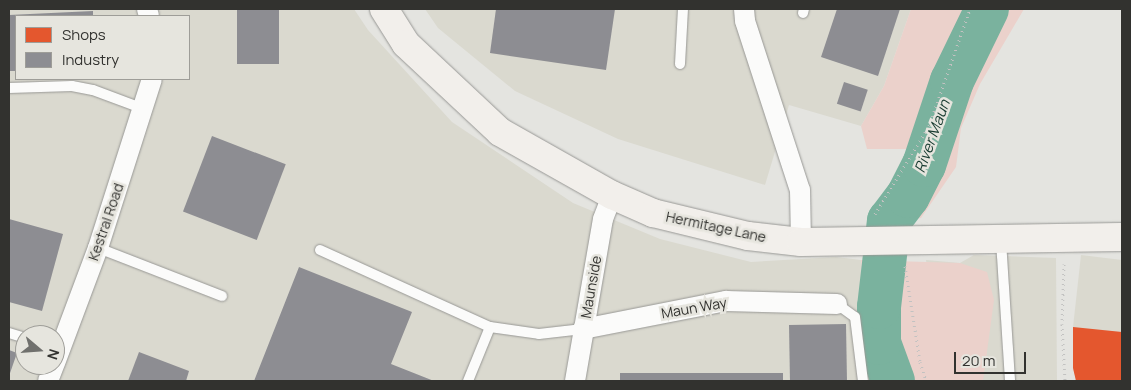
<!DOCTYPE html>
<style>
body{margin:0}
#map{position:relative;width:1131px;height:390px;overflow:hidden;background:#e4e4e0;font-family:Manrope,sans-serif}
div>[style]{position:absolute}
.built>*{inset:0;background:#dad9cf}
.green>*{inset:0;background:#ebd1cb}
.shops>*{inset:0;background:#e4572e}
.industry>*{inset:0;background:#8d8d92;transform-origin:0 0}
.river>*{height:44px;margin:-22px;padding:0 22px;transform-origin:22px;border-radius:22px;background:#7ab29e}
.path>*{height:3px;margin-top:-1.5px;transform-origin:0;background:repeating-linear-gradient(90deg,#c2c2c1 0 1px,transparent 0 5px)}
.roads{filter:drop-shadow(0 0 1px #989895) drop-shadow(0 0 1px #989895)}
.lane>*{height:10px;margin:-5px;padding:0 5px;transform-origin:5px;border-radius:5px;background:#fbfbfa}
.street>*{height:20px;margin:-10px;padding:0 10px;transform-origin:10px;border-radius:10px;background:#fbfbfa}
.secondary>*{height:28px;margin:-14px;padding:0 14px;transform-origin:14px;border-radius:14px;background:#f2efeb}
span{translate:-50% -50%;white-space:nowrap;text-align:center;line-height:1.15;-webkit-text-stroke:5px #e6e5de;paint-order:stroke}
.street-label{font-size:14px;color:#32322f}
.water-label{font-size:15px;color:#15392e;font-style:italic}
.frame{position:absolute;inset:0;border:10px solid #32322f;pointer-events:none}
.legend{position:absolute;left:15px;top:15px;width:175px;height:65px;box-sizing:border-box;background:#e6e5de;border:1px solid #9e9d98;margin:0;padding:6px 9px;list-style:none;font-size:15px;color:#32322f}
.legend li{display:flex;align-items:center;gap:10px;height:25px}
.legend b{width:25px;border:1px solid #9e9d98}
.north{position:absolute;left:15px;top:325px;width:50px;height:50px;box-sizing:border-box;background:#e6e5de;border:1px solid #9e9d98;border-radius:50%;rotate:108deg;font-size:14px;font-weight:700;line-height:20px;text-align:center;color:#32322f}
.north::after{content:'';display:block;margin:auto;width:18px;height:22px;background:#70706d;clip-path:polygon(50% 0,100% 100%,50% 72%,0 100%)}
.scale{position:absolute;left:954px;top:352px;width:72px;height:22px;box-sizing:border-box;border:2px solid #32322f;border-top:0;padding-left:6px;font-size:15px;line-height:18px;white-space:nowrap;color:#32322f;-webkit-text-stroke:4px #e6e5de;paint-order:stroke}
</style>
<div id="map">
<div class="built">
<i style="clip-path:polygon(evenodd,9px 9px,354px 9px,368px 30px,452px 122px,573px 203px,660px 239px,751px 262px,836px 257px,861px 260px,869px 369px,881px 381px,9px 381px,9px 9px,16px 16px,189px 16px,189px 79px,16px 79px,16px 16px,9px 9px,25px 335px,55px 335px,55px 365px,25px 365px,25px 335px)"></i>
<i style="clip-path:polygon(425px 9px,911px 9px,884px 86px,861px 126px,789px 105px,765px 185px,618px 139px,515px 91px,438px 28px)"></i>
<i style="clip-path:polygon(974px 255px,1056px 258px,1057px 381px,943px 381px,926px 260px,960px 263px)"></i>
<i style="clip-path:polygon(1081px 255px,1122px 260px,1122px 381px,1076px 381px,1073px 368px,1073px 327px)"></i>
</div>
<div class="green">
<i style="clip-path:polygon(911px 9px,1024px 9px,980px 84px,961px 128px,956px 167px,921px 218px,900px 221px,896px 190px,916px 157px,906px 149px,867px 149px,861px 126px,884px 86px)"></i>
<i style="clip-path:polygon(861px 260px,960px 263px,987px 272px,994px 300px,983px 381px,881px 381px,869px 369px)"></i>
</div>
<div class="shops">
<i style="clip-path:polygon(1073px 327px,1122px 332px,1122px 381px,1076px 381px,1073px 368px)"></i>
</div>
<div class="industry">
<i style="left:237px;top:9px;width:42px;height:55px"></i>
<i style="clip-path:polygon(496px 9px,615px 9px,606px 70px,490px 53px)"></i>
<i style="clip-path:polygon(837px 9px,900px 9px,878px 76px,821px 57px)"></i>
<i style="clip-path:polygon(93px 11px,93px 16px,16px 16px,16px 71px,9px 71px,9px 15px)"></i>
<i style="left:844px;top:82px;width:25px;height:23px;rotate:18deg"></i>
<i style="left:212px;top:136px;width:79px;height:81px;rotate:21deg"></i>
<i style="clip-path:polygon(9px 219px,63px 234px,42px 311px,9px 302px)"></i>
<i style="clip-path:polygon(299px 267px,412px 312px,391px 364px,434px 381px,254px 381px)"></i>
<i style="left:846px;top:324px;width:57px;height:57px;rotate:89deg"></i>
<i style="clip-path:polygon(9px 350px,17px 353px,9px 376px)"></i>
<i style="clip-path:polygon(139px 352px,189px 371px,186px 381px,128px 381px)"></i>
<i style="left:620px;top:373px;width:163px;height:8px"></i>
</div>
<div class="river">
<i style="left:893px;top:381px;width:40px;rotate:-110.2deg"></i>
<i style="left:879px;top:343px;width:36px;rotate:-90deg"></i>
<i style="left:879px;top:307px;width:87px;rotate:-83.4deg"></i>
<i style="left:889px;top:221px;width:31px;rotate:-53deg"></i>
<i style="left:908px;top:196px;width:35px;rotate:-63deg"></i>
<i style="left:924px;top:165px;width:89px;rotate:-71.6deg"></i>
<i style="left:952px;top:81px;width:80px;rotate:-64.1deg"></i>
</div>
<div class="path">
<i style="left:875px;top:214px;width:103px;rotate:-58.5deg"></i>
<i style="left:929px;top:126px;width:124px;rotate:-70.7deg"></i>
<i style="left:1064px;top:264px;width:60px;rotate:91.9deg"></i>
<i style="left:1062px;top:324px;width:57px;rotate:87deg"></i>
<i style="left:905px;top:266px;width:97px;rotate:81.1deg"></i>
<i style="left:920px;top:362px;width:20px;rotate:72deg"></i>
</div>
<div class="roads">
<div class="lane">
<i style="left:803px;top:13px;width:4px;rotate:-76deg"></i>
<i style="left:680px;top:64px;width:55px;rotate:-86.9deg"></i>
<i style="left:9px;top:88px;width:63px;rotate:-1.8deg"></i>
<i style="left:72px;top:86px;width:21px;rotate:11deg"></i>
<i style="left:93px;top:90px;width:54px;rotate:20.4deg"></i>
<i style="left:1001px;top:241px;width:140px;rotate:86.3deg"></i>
<i style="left:98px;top:248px;width:133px;rotate:21.2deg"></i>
<i style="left:320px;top:250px;width:187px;rotate:24.4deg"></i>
<i style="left:490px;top:327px;width:49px;rotate:8.1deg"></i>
<i style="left:539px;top:334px;width:44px;rotate:-6.5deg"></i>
<i style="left:837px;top:304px;width:22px;rotate:36deg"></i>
<i style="left:855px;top:317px;width:64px;rotate:82.9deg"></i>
<i style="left:9px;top:333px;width:17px;rotate:17deg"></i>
<i style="left:468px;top:381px;width:58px;rotate:-67.8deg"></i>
</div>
<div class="street">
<i style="left:147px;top:9px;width:7px;rotate:74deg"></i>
<i style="left:744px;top:9px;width:12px;rotate:85deg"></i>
<i style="left:745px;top:21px;width:178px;rotate:72deg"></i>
<i style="left:800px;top:190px;width:52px;rotate:88.9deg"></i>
<i style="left:583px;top:329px;width:146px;rotate:-11.1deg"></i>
<i style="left:726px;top:301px;width:111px;rotate:1.5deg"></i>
<i style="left:55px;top:363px;width:123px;rotate:-69.5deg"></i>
<i style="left:98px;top:248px;width:177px;rotate:-72.3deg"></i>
<i style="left:48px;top:381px;width:17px;rotate:-69deg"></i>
<i style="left:575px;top:381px;width:164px;rotate:-80.2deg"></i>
<i style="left:603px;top:219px;width:26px;rotate:-69deg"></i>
</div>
<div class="secondary">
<i style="left:384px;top:9px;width:41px;rotate:57.8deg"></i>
<i style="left:406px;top:44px;width:129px;rotate:43.1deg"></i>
<i style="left:500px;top:132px;width:129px;rotate:29.4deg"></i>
<i style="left:612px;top:195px;width:45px;rotate:23.7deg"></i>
<i style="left:653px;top:213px;width:98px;rotate:13.6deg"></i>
<i style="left:748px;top:236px;width:53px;rotate:6.5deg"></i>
<i style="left:801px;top:242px;width:321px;rotate:-0.9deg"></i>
</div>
</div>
<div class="street-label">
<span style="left:106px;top:222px;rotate:-71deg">Kestral Road</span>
<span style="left:716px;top:227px;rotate:12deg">Hermitage Lane</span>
<span style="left:591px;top:287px;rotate:-80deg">Maunside</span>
<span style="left:694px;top:308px;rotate:-10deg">Maun Way</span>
</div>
<div class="water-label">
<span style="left:932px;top:136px;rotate:-70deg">River Maun</span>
</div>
<div class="frame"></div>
<ul class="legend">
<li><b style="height:14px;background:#e4572e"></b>Shops</li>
<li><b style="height:14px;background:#8d8d92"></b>Industry</li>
</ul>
<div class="north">N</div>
<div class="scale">20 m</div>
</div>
